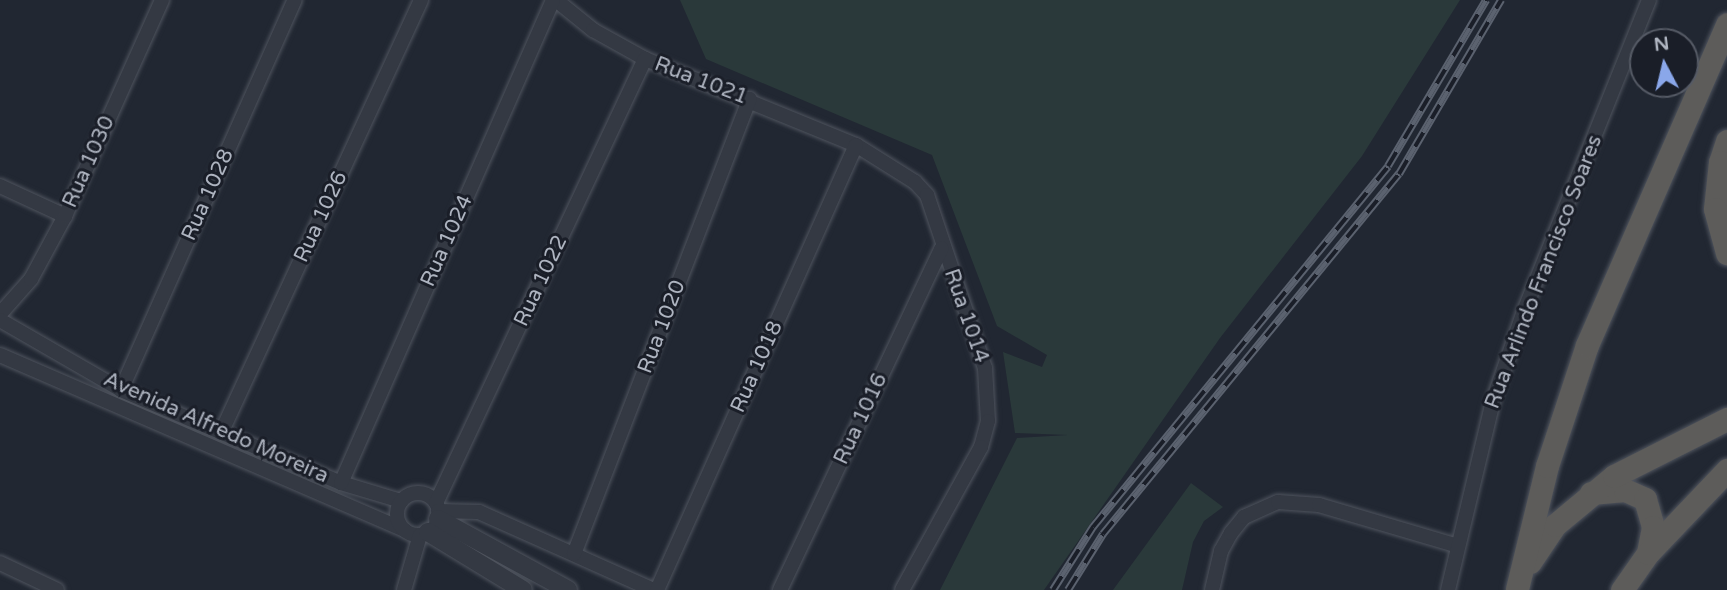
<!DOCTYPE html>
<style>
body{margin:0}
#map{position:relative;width:1727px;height:590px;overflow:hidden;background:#212732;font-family:"Varela Round",sans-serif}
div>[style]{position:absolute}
.green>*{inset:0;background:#2a393a}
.roads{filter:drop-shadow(0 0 2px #4f545e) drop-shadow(0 0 2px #4f545e)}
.minor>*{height:14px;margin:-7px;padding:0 7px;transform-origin:7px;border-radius:7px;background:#343943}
.minor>.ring{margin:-7px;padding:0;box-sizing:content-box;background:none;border:14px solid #343943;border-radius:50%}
.tertiary>*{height:18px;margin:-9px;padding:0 9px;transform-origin:9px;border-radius:9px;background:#343943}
.trunk>*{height:23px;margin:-11.5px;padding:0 11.5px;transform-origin:11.5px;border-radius:11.5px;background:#5d5c5a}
.rail>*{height:8px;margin-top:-4px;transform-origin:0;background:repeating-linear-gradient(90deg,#1a1e28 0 16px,#5b626f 0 32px);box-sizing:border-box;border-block:2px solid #5b626f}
span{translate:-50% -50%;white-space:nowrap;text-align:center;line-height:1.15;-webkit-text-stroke:6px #1a1e28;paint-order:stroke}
.street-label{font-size:21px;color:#aeb4c0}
.north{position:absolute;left:1629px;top:28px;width:70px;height:70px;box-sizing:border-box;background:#1a1e28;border:2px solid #555a65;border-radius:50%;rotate:353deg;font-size:19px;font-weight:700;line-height:28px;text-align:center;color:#aeb4c0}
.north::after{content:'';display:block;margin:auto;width:24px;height:32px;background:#8aa7ea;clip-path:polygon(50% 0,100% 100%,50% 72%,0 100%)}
</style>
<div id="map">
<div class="green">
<i style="clip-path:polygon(680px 0,1460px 0,1362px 156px,1220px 338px,1044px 590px,940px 590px,1017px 438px,1068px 435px,1015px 433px,1003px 352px,1042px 367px,1047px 355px,997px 326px,932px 155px,706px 59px)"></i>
<i style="clip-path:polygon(1191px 483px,1223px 507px,1204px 521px,1193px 542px,1182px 590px,1113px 590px)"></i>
</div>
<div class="roads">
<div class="minor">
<i style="left:556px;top:0;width:48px;rotate:39deg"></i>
<i style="left:593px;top:30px;width:60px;rotate:29.1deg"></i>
<i style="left:645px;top:59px;width:228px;rotate:22.2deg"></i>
<i style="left:856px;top:145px;width:70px;rotate:32.1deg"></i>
<i style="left:915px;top:182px;width:18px;rotate:47deg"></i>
<i style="left:927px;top:195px;width:182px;rotate:71.5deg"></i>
<i style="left:985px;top:368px;width:53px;rotate:86.8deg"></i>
<i style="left:988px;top:421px;width:27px;rotate:105deg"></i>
<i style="left:981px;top:447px;width:163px;rotate:118.9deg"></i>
<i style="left:0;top:186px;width:72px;rotate:24.8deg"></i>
<i style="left:0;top:314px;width:47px;rotate:-48.5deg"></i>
<i style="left:31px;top:279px;width:72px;rotate:-61.6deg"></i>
<i style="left:65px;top:216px;width:237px;rotate:-65.8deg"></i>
<i style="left:0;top:320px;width:140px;rotate:30deg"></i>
<i style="left:121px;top:390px;width:239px;rotate:22.9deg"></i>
<i style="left:341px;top:483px;width:63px;rotate:16.7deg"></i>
<i style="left:0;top:355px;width:441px;rotate:23.4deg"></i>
<i style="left:121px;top:390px;width:427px;rotate:-66deg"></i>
<i style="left:221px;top:433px;width:477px;rotate:-65.2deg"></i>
<i style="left:341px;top:483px;width:527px;rotate:-66.3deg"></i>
<i class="ring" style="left:397px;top:493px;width:28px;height:28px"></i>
<i style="left:436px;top:503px;width:491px;rotate:-64.8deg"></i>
<i style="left:438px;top:511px;width:41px;rotate:1.4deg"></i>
<i style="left:479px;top:512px;width:191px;rotate:24.1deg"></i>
<i style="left:574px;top:554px;width:488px;rotate:-68.9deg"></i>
<i style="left:0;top:563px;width:63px;rotate:25.3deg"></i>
<i style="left:404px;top:590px;width:57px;rotate:-73.8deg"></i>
<i style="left:657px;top:590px;width:487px;rotate:-65.9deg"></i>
<i style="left:780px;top:590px;width:378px;rotate:-64.7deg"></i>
<i style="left:1212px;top:590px;width:40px;rotate:-77deg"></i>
<i style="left:1221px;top:551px;width:21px;rotate:-61deg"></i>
<i style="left:1231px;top:533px;width:21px;rotate:-51deg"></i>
<i style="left:1244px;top:517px;width:37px;rotate:-24deg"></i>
<i style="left:1278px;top:502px;width:41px;rotate:4.2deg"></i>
<i style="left:1319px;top:505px;width:142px;rotate:16.4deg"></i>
<i style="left:1448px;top:590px;width:194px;rotate:-76.6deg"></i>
<i style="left:1493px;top:401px;width:95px;rotate:-71deg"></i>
<i style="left:1524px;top:311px;width:335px;rotate:-68.1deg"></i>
</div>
<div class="tertiary">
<i style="left:438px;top:519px;width:148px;rotate:28.6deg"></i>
<i style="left:428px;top:532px;width:111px;rotate:31.4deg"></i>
</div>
<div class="trunk">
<i style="left:1727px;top:141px;width:22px;rotate:108deg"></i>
<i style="left:1720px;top:162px;width:47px;rotate:96.1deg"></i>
<i style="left:1715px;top:209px;width:46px;rotate:74.7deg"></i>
<i style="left:1591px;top:493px;width:34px;rotate:-5deg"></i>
<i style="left:1625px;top:490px;width:22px;rotate:24deg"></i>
<i style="left:1645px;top:499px;width:29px;rotate:74deg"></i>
<i style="left:1653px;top:527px;width:26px;rotate:101deg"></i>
<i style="left:1530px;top:562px;width:45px;rotate:-56deg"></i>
<i style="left:1555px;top:525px;width:77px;rotate:-39.7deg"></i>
<i style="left:1614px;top:476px;width:127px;rotate:-26.8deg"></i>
<i style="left:1517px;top:589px;width:127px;rotate:-76.3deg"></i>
<i style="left:1547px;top:466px;width:127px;rotate:-71.7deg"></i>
<i style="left:1587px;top:345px;width:350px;rotate:-66.4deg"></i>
<i style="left:1622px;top:590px;width:45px;rotate:-54.9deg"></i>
<i style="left:1648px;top:553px;width:115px;rotate:-46.4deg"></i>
</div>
</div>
<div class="rail">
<i style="left:1053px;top:590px;width:75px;rotate:-57.6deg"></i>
<i style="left:1093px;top:527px;width:466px;rotate:-50.7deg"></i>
<i style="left:1388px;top:166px;width:193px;rotate:-59.4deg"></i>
<i style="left:1068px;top:590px;width:66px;rotate:-58deg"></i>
<i style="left:1103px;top:534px;width:466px;rotate:-50.6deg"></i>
<i style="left:1399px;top:174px;width:202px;rotate:-59.6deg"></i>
</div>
<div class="street-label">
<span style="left:701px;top:81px;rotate:21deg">Rua 1021</span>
<span style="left:89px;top:162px;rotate:-66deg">Rua 1030</span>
<span style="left:208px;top:195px;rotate:-66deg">Rua 1028</span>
<span style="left:321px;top:217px;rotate:-65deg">Rua 1026</span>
<span style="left:447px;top:241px;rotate:-66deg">Rua 1024</span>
<span style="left:1544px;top:272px;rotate:-69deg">Rua Arlindo Francisco Soares</span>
<span style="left:541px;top:281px;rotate:-65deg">Rua 1022</span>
<span style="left:966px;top:316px;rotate:71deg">Rua 1014</span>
<span style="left:662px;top:327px;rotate:-69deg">Rua 1020</span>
<span style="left:757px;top:367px;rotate:-66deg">Rua 1018</span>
<span style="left:861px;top:419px;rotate:-65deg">Rua 1016</span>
<span style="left:216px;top:428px;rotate:24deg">Avenida Alfredo Moreira</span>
</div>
<div class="north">N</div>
</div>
